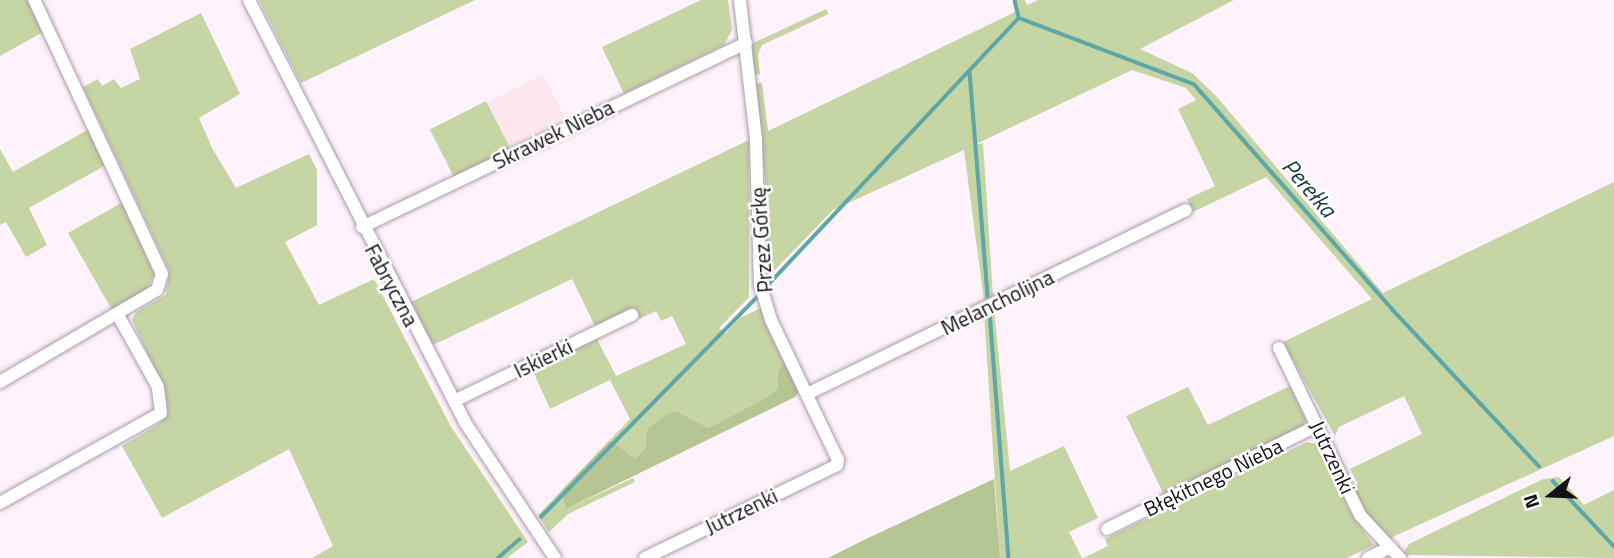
<!DOCTYPE html>
<meta charset="utf-8">
<style>
body{margin:0}
#map{position:relative;width:1614px;height:558px;overflow:hidden;background:#fef3fd;font-family:"Titillium Web",sans-serif}
div>[style]{position:absolute}
.industrial>*{inset:0;background:#fee6ef;transform-origin:0 0}
.green>*{inset:0;background:#c5d5a3;transform-origin:0 0}
.forest>*{inset:0;background:#b6c692}
.stream>*{height:3.5px;margin:-1.75px;padding:0 1.75px;transform-origin:1.75px;border-radius:1.75px;background:#5fa7a6}
.roads{filter:drop-shadow(0 0 2px #ab9baa) drop-shadow(0 0 2px #ab9baa)}
.minor>*{height:12px;margin:-6px;padding:0 6px;transform-origin:6px;border-radius:6px;background:#fff}
span{translate:-50% -50%;white-space:nowrap;text-align:center;line-height:1.15;-webkit-text-stroke:5px #fff;paint-order:stroke}
.street-label{font-size:21px;color:#151015}
.water-label{font-size:23px;color:#143837;font-style:italic}
.north{position:absolute;left:1516px;top:460px;width:70px;height:70px;-webkit-text-stroke:5px #fff;paint-order:stroke;rotate:252deg;font-size:19px;font-weight:700;line-height:28px;text-align:center;color:#151015}
.north::after{content:'';display:block;margin:auto;width:24px;height:32px;background:#151015;clip-path:polygon(50% 0,100% 100%,50% 72%,0 100%)}
</style>
<div id="map">
<div class="industrial">
<i style="left:543px;top:74px;width:54px;height:63px;rotate:63deg"></i>
</div>
<div class="green">
<i style="clip-path:polygon(0 0,28px 0,43px 32px,0 56px)"></i>
<i style="clip-path:polygon(259px 0,475px 0,301px 83px)"></i>
<i style="clip-path:polygon(701px 0,728px 0,732px 30px,724px 45px,624px 94px,602px 47px)"></i>
<i style="clip-path:polygon(1013px 0,1025px 0,1027px 5px,1038px 0,1234px 0,1140px 49px,1192px 73px,1216px 96px,1383px 293px,1614px 182px,1614px 436px,1388px 539px,1361px 509px,1351px 487px,1358px 484px,1350px 469px,1422px 434px,1404px 396px,1339px 427px,1335px 436px,1283px 342px,1372px 299px,1266px 177px,1193px 212px,1187px 199px,1215px 186px,1178px 109px,1196px 100px,1186px 88px,1132px 70px,974px 145px,983px 143px,993px 296px,984px 301px,964px 150px,833px 210px,765px 280px,766px 188px,754px 84px,762px 83px,768px 131px,1015px 12px)"></i>
<i style="clip-path:polygon(826px 9px,829px 14px,762px 45px,758px 55px,760px 74px,753px 75px,749px 45px)"></i>
<i style="clip-path:polygon(201px 13px,240px 94px,199px 118px,212px 148px,236px 188px,309px 154px,317px 170px,317px 225px,285px 242px,319px 305px,374px 279px,450px 425px,528px 542px,507px 558px,312px 558px,333px 546px,289px 449px,162px 518px,122px 446px,159px 424px,168px 413px,165px 391px,132px 320px,136px 312px,166px 295px,169px 270px,83px 87px,98px 79px,102px 86px,114px 79px,121px 88px,140px 79px,130px 49px)"></i>
<i style="left:486px;top:101px;width:54px;height:63px;rotate:63deg"></i>
<i style="clip-path:polygon(89px 129px,106px 165px,29px 208px,47px 245px,26px 257px,6px 222px,0 225px,0 149px,13px 172px)"></i>
<i style="clip-path:polygon(749px 140px,749px 297px,719px 328px,725px 334px,739px 318px,761px 308px,786px 360px,778px 371px,778px 388px,767px 397px,709px 428px,676px 411px,647px 429px,645px 449px,635px 458px,610px 440px,630px 419px,610px 380px,550px 409px,532px 369px,597px 339px,616px 376px,686px 344px,672px 316px,661px 321px,656px 311px,639px 319px,634px 308px,595px 326px,572px 279px,433px 345px,411px 302px)"></i>
<i style="clip-path:polygon(123px 202px,154px 274px,147px 290px,112px 310px,68px 233px)"></i>
<i style="clip-path:polygon(994px 308px,1010px 471px,1064px 446px,1098px 518px,1069px 532px,1082px 558px,1000px 558px,984px 313px)"></i>
<i style="clip-path:polygon(1290px 386px,1306px 418px,1303px 427px,1164px 495px,1126px 416px,1188px 387px,1208px 425px)"></i>
<i style="clip-path:polygon(1307px 442px,1319px 445px,1352px 515px,1374px 545px,1347px 558px,1083px 558px,1108px 546px,1105px 539px)"></i>
<i style="clip-path:polygon(1559px 477px,1584px 505px,1614px 490px,1614px 558px,1402px 555px,1409px 544px,1543px 479px)"></i>
<i style="clip-path:polygon(633px 478px,635px 482px,568px 514px,549px 532px,538px 515px,560px 492px,566px 509px)"></i>
</div>
<div class="forest">
<i style="clip-path:polygon(786px 360px,800px 390px,795px 397px,566px 509px,560px 492px,610px 440px,635px 458px,645px 449px,647px 429px,669px 413px,676px 411px,709px 428px,767px 397px,778px 388px,778px 371px)"></i>
<i style="clip-path:polygon(994px 479px,1000px 558px,828px 558px,864px 540px)"></i>
</div>
<div class="stream">
<i style="left:1015px;top:0;width:18px;rotate:77deg"></i>
<i style="left:1019px;top:18px;width:187px;rotate:20.7deg"></i>
<i style="left:1194px;top:84px;width:301px;rotate:48.6deg"></i>
<i style="left:1393px;top:310px;width:214px;rotate:46.9deg"></i>
<i style="left:970px;top:72px;width:225px;rotate:85.4deg"></i>
<i style="left:768px;top:285px;width:366px;rotate:-46.8deg"></i>
<i style="left:990px;top:312px;width:247px;rotate:85.6deg"></i>
<i style="left:1553px;top:481px;width:89px;rotate:46.8deg"></i>
<i style="left:541px;top:517px;width:307px;rotate:-45.5deg"></i>
<i style="left:498px;top:558px;width:28px;rotate:-41deg"></i>
</div>
<div class="roads">
<div class="minor">
<i style="left:249px;top:0;width:476px;rotate:62.9deg"></i>
<i style="left:466px;top:424px;width:161px;rotate:56.4deg"></i>
<i style="left:362px;top:227px;width:426px;rotate:-25.6deg"></i>
<i style="left:1279px;top:348px;width:186px;rotate:64.1deg"></i>
<i style="left:1360px;top:515px;width:59px;rotate:47.1deg"></i>
<i style="left:0;top:382px;width:182px;rotate:-30.4deg"></i>
<i style="left:157px;top:290px;width:17px;rotate:-73deg"></i>
<i style="left:162px;top:274px;width:302px;rotate:-115deg"></i>
<i style="left:807px;top:394px;width:421px;rotate:-25.9deg"></i>
<i style="left:454px;top:401px;width:198px;rotate:-25.8deg"></i>
<i style="left:0;top:503px;width:184px;rotate:-29.2deg"></i>
<i style="left:161px;top:413px;width:26px;rotate:-97deg"></i>
<i style="left:158px;top:387px;width:82px;rotate:-119.1deg"></i>
<i style="left:1107px;top:529px;width:235px;rotate:-26.2deg"></i>
<i style="left:645px;top:558px;width:213px;rotate:-25.8deg"></i>
<i style="left:837px;top:465px;width:5px;rotate:-79deg"></i>
<i style="left:838px;top:460px;width:155px;rotate:-115.6deg"></i>
<i style="left:771px;top:320px;width:37px;rotate:-107deg"></i>
<i style="left:760px;top:285px;width:146px;rotate:-91.6deg"></i>
<i style="left:756px;top:139px;width:140px;rotate:-96.6deg"></i>
<i style="left:1368px;top:558px;width:25px;rotate:-26deg"></i>
</div>
</div>
<div class="street-label">
<span style="left:553px;top:134px;rotate:-26deg">Skrawek Nieba</span>
<span style="left:761px;top:240px;rotate:-94deg">Przez Górkę</span>
<span style="left:392px;top:285px;rotate:62deg">Fabryczna</span>
<span style="left:997px;top:302px;rotate:-26deg">Melancholijna</span>
<span style="left:543px;top:358px;rotate:-26deg">Iskierki</span>
<span style="left:1333px;top:457px;rotate:65deg">Jutrzenki</span>
<span style="left:1213px;top:477px;rotate:-26deg">Błękitnego Nieba</span>
<span style="left:741px;top:511px;rotate:-26deg">Jutrzenki</span>
</div>
<div class="water-label">
<span style="left:1309px;top:188px;rotate:49deg">Perełka</span>
</div>
<div class="north">N</div>
</div>
